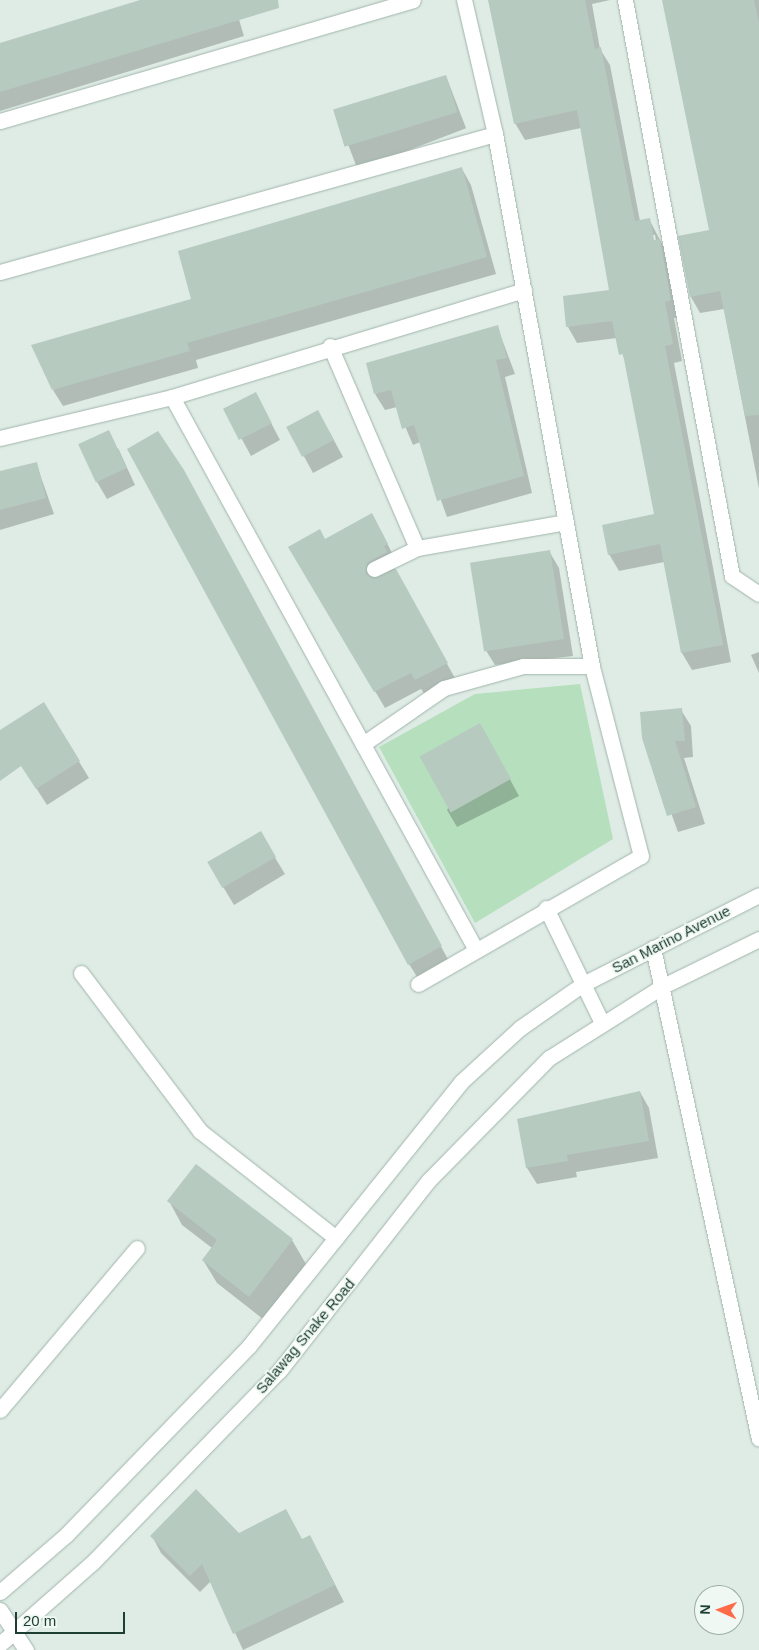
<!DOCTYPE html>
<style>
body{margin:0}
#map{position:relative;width:759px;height:1650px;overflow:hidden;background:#deece5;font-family:Arial,sans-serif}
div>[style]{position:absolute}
.green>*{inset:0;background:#b5dfbd}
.shadow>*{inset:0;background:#0003;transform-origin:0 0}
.building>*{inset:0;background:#b6cac0;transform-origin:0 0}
.roads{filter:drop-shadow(0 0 1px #a1b4ac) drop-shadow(0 0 1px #a1b4ac)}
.service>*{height:15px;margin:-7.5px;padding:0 7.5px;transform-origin:7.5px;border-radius:7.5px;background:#fff}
.minor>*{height:15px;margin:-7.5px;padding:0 7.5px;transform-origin:7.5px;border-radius:7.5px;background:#fff}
.secondary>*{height:15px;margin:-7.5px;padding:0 7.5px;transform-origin:7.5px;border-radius:7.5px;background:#fff}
span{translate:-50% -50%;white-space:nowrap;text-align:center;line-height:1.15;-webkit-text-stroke:4px #eff8f3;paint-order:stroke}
.street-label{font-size:15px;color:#1e3d33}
.north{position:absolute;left:694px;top:1585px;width:50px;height:50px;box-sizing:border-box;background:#eff8f3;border:1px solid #9bada6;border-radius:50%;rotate:272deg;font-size:14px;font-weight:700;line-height:20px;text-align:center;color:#1e3d33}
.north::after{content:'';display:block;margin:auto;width:18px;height:22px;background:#ff6a49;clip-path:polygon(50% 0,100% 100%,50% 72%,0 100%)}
.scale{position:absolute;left:15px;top:1612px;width:110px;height:22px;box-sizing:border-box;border:2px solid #1e3d33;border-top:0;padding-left:6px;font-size:15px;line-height:18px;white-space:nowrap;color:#1e3d33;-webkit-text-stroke:4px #eff8f3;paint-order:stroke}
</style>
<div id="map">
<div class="green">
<i style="clip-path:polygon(580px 684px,613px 839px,475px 923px,379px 747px,475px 694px)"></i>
</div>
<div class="shadow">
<i style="clip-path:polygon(144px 0,233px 0,244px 36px,0 111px,0 44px)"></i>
<i style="clip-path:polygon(evenodd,491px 0,610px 0,592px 4px,600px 49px,610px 65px,640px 221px,649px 219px,669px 257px,680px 317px,674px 318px,682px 361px,674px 363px,731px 662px,692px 670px,682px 653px,664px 562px,619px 571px,609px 554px,656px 515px,627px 367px,617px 338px,577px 343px,568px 327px,611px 291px,581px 128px,525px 140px,515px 123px,491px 0,652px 235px,655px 235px,657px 246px,655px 247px,652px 235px)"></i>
<i style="clip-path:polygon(665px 0,759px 0,759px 489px,724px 309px,700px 313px,691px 297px,710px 231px)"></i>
<i style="left:446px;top:76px;width:56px;height:116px;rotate:69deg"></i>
<i style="clip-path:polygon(462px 169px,471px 185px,496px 274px,196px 360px,198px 368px,63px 406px,53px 390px,193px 300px)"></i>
<i style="clip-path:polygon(497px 326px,515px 374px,505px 377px,532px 493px,447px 517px,420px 442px,413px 445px,397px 407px,385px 410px,375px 394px)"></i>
<i style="clip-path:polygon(226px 410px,265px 411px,280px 440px,251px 456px)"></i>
<i style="clip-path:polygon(288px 427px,330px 433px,343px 457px,313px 473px)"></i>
<i style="clip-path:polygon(118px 448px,135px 485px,107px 499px,97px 482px)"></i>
<i style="clip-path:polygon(36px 463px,54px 514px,0 530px,0 473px)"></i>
<i style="clip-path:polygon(193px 488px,450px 963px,419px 980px,409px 964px)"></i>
<i style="clip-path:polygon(381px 531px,396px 561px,392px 563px,395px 570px,456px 680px,426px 696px,421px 689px,385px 708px,290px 547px)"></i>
<i style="clip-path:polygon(549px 551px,559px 568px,573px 656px,495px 665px,485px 649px,472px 567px)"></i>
<i style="clip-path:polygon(759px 652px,759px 673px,751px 655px)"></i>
<i style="clip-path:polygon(44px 704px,89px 778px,47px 805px,10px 747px)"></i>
<i style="clip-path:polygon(681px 710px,691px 726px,693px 757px,684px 758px,705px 824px,678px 832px,644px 738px)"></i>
<i style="clip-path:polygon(489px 741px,519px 796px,457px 827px,447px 810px)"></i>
<i style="clip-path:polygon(260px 833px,285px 874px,234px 905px,219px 880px)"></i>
<i style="clip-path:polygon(640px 1092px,649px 1108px,658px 1158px,576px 1172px,577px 1177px,537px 1184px,527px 1168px,519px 1120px)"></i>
<i style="clip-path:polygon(196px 1166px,292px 1240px,306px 1264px,263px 1319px,217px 1283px,203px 1260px,212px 1248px,182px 1225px,169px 1201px)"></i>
<i style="clip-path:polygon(239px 1534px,302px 1540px,319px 1553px,344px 1602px,243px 1650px,211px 1581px,200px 1592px,161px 1553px,152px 1536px)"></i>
</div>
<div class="building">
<i style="clip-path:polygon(140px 0,278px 0,279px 8px,0 92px,0 43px)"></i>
<i style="clip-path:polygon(488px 0,585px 0,595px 49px,601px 47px,635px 221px,650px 218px,654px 240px,660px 239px,671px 300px,665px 302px,673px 344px,665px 346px,723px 645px,681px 653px,660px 544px,608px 555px,602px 525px,654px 514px,623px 354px,619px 355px,612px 321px,566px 327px,563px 296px,609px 290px,577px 110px,514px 124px)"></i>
<i style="clip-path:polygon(662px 0,754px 0,759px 23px,759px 415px,745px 416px,720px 291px,690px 297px,678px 236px,709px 230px)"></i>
<i style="left:446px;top:75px;width:39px;height:118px;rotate:73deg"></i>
<i style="clip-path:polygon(462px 167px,487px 257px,187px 343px,190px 351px,52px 390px,31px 345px,191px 299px,178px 251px)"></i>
<i style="clip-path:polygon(498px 325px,507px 358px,496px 360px,524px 476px,437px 501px,414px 425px,402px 429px,391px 390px,374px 394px,366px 363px)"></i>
<i style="left:256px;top:392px;width:35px;height:37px;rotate:63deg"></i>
<i style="left:318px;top:410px;width:34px;height:36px;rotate:62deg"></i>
<i style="left:109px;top:430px;width:42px;height:34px;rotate:65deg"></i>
<i style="clip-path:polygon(158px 431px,184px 470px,442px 946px,408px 965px,127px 449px)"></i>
<i style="clip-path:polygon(37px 462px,46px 498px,0 510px,0 471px)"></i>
<i style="clip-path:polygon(372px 513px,388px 544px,384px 546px,387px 552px,367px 563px,366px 574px,374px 578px,396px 569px,448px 663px,415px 680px,411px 673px,374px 692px,288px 547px,320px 529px,325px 539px)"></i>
<i style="left:550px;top:550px;width:90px;height:81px;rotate:81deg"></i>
<i style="clip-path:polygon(44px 702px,80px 761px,36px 789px,21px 766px,0 781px,0 730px)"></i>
<i style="clip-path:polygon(682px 708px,685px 741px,675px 741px,696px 807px,667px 816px,642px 738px,640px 712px)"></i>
<i style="left:480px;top:723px;width:64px;height:69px;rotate:61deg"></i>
<i style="left:261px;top:831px;width:30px;height:62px;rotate:60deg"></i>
<i style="clip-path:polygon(640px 1091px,649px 1141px,567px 1155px,568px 1161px,526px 1168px,517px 1119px)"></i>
<i style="clip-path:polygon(196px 1164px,293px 1239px,249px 1297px,202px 1260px,217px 1240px,167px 1201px)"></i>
<i style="clip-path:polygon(196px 1489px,239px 1533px,286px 1509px,302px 1539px,310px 1535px,335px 1585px,233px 1634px,202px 1564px,190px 1576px,150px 1536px)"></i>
</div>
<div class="roads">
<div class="service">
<i style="left:81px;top:973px;width:198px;rotate:53deg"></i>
<i style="left:200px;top:1131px;width:173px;rotate:38.2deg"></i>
</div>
<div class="minor">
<i style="left:625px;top:0;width:586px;rotate:79.48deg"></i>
<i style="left:732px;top:576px;width:32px;rotate:34deg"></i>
<i style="left:0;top:121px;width:430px;rotate:-16.3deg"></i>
<i style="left:0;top:272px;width:514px;rotate:-15.58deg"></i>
<i style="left:330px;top:346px;width:220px;rotate:66.7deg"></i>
<i style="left:172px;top:397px;width:631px;rotate:61.2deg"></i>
<i style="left:0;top:438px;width:177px;rotate:-13.4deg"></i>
<i style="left:172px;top:397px;width:368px;rotate:-16.9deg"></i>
<i style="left:374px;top:569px;width:48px;rotate:-26deg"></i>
<i style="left:417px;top:548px;width:151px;rotate:-9.9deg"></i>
<i style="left:363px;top:744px;width:98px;rotate:-34.7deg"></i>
<i style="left:444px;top:688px;width:82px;rotate:-15.6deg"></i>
<i style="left:523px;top:666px;width:69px"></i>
<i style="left:546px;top:908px;width:126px;rotate:64deg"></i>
<i style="left:653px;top:948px;width:502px;rotate:77.82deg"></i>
<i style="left:418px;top:984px;width:257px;rotate:-29.9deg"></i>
<i style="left:641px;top:856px;width:196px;rotate:-104.5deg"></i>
<i style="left:592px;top:666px;width:541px;rotate:-100.33deg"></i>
<i style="left:495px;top:134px;width:138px;rotate:-103deg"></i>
<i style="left:0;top:1410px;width:212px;rotate:-49.8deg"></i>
<i style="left:0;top:1610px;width:48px;rotate:57deg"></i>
</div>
<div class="secondary">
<i style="left:0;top:1592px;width:87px;rotate:-40.8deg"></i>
<i style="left:66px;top:1535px;width:263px;rotate:-45.9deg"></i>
<i style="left:249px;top:1346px;width:339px;rotate:-51.2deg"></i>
<i style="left:461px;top:1082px;width:80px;rotate:-42.5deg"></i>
<i style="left:520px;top:1028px;width:77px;rotate:-34.9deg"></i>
<i style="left:583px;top:984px;width:197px;rotate:-26.8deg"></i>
<i style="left:0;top:1644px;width:123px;rotate:-41.4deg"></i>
<i style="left:92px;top:1563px;width:268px;rotate:-45.8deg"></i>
<i style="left:279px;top:1371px;width:243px;rotate:-51.9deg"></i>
<i style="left:429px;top:1180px;width:171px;rotate:-45.5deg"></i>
<i style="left:549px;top:1058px;width:135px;rotate:-32.3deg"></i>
<i style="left:663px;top:986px;width:107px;rotate:-26.1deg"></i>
</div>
</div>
<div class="street-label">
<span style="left:671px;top:939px;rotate:-27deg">San Marino Avenue</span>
<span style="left:305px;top:1336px;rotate:-50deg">Salawag Snake Road</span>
</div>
<div class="north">N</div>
<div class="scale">20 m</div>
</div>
